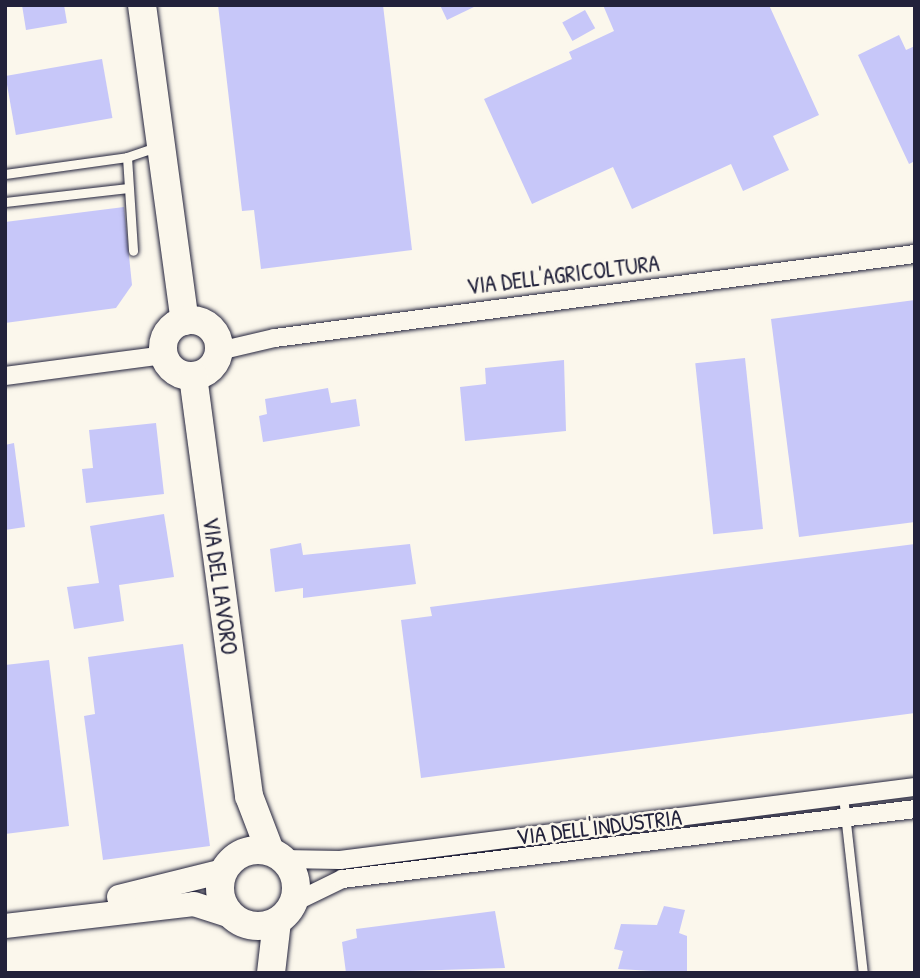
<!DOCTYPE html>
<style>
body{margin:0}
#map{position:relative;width:920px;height:978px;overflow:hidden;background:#fbf7ec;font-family:"Patrick Hand",sans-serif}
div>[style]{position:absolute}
.building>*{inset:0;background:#c7c7f9;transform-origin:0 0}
.roads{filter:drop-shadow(0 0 2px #22223b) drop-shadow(0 0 2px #22223b)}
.lane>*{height:9px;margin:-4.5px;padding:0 4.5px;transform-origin:4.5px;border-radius:4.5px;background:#fbf7ec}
.street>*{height:18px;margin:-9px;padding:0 9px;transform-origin:9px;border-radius:9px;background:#fbf7ec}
.secondary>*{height:24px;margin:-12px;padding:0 12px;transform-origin:12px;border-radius:12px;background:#fbf7ec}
.primary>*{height:28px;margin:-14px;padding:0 14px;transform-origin:14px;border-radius:14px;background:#fbf7ec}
.primary>.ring{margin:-14px;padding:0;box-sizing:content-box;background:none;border:28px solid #fbf7ec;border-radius:50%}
span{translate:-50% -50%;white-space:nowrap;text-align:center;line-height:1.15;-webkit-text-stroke:5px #fbf7ec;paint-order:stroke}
.street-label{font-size:23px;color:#22223b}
.frame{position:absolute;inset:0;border:7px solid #22223b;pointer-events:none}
</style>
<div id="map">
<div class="building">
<i style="clip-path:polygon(22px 5px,64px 5px,67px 23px,26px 30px)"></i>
<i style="clip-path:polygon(218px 5px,383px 5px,412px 250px,261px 269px,254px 210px,242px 211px)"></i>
<i style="clip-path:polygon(440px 5px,478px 5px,447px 20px)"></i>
<i style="clip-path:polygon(603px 5px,769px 5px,819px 115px,773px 136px,789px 170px,743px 191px,731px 164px,632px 209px,613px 167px,532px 204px,484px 99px,572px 59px,569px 52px,614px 31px)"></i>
<i style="left:585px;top:10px;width:21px;height:26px;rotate:61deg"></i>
<i style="clip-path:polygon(899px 35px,906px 50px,915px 46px,915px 161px,909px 164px,858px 55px)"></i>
<i style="left:102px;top:59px;width:60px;height:98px;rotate:80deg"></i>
<i style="clip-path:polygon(124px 207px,132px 285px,116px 308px,5px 323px,5px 222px)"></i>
<i style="clip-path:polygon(915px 300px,915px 522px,799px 537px,771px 319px)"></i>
<i style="left:745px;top:358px;width:172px;height:50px;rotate:84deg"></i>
<i style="clip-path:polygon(564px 360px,566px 431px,465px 441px,460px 387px,486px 384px,485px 368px)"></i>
<i style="clip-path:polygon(328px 388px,331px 403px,356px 399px,360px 426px,263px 442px,259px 416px,267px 414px,265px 399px)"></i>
<i style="clip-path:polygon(156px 423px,164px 494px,86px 503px,82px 469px,93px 468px,89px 430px)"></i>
<i style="clip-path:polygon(14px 443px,25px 527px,5px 530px,5px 445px)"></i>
<i style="clip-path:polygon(164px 514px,174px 577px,119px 585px,124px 621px,74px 629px,67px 587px,99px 583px,90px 526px)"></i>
<i style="clip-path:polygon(301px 543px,303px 555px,410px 544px,416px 584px,303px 598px,303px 588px,275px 592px,270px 549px)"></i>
<i style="clip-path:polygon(915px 544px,915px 713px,421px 778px,401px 620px,432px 616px,430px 607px)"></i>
<i style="clip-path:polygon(183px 644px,210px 846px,103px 860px,84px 716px,95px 714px,88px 657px)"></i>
<i style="clip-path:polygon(49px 660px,69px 826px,5px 834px,5px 665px)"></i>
<i style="clip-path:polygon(664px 906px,685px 910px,679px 933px,687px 936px,687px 973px,618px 969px,623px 951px,614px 949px,621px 924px,657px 925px)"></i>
<i style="clip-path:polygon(495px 911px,505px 968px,346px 973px,342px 942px,357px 938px,356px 929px)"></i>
</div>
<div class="roads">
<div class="lane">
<i style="left:127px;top:157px;width:94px;rotate:86.3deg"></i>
<i style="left:5px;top:174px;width:123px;rotate:-7.9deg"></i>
<i style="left:127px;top:157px;width:34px;rotate:-19deg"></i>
<i style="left:5px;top:202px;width:124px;rotate:-6.5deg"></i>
<i style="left:843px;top:796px;width:178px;rotate:83.6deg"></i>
</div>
<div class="street">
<i style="left:219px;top:351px;width:57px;rotate:-13.1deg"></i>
<i style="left:275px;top:338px;width:645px;rotate:-7.48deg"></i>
<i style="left:5px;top:376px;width:160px;rotate:-7.5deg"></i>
<i style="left:283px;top:859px;width:57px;rotate:1deg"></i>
<i style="left:340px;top:860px;width:580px;rotate:-7.24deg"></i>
<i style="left:293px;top:903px;width:55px;rotate:-26.1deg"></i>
<i style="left:342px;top:879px;width:577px;rotate:-6.96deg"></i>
</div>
<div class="secondary">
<i style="left:119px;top:897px;width:107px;rotate:-14deg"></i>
<i style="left:5px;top:926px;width:190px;rotate:-6.6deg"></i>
<i style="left:194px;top:904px;width:40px;rotate:18deg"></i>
</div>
<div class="primary">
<i style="left:142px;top:5px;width:319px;rotate:82.3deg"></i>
<i class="ring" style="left:163px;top:320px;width:28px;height:28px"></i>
<i style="left:193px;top:376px;width:424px;rotate:82.4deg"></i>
<i style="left:249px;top:796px;width:59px;rotate:69.1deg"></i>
<i class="ring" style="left:220px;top:850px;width:48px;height:48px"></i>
<i style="left:271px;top:973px;width:52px;rotate:-83.4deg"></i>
</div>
</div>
<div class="street-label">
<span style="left:563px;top:275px;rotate:-7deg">VIA DELL'AGRICOLTURA</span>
<span style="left:220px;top:586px;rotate:82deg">VIA DEL LAVORO</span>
<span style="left:599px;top:827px;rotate:-7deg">VIA DELL'INDUSTRIA</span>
</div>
<div class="frame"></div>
</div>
